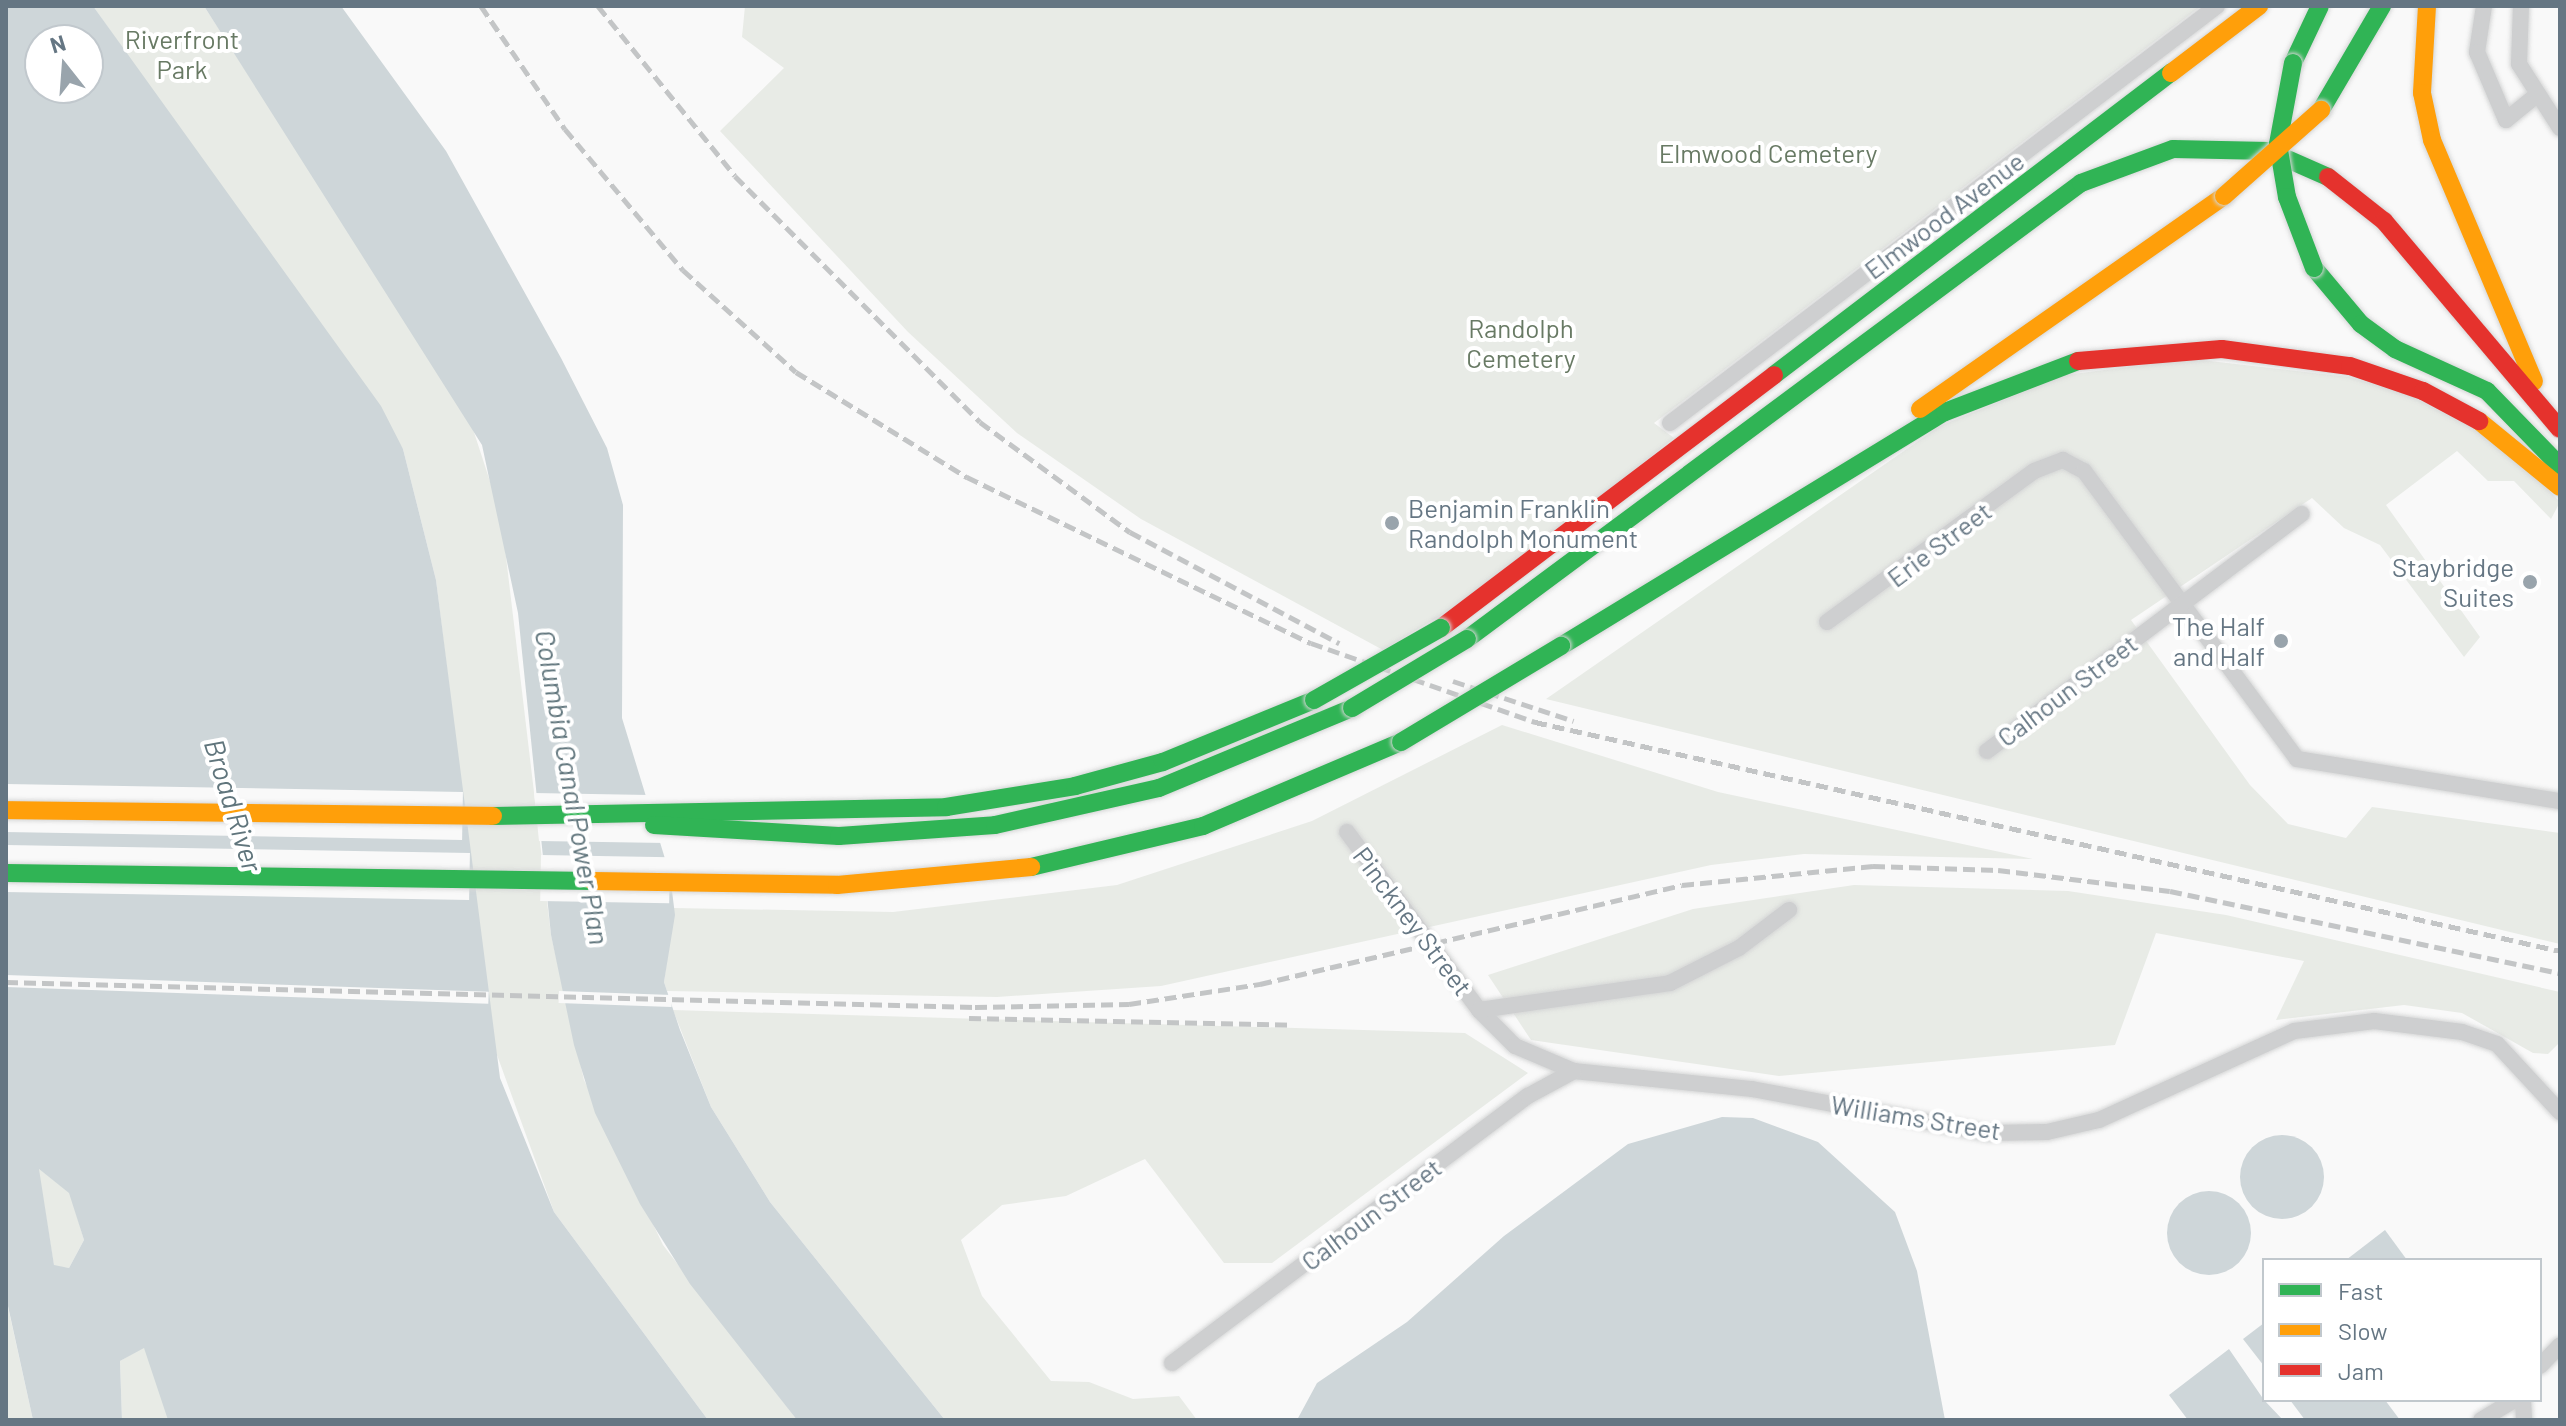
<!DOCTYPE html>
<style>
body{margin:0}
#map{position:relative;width:2566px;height:1426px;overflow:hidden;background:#f9f9f9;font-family:Barlow,sans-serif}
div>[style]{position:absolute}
.green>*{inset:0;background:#e8ebe6}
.water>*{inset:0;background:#ced6d9}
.round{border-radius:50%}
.pier>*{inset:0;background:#f9f9f9;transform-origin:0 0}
.roads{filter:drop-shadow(0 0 2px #d5d6d6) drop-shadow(0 0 2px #d5d6d6)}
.street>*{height:16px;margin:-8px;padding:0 8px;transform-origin:8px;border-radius:8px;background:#cecfd0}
.fast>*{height:18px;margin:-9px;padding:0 9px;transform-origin:9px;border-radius:9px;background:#30b455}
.slow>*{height:18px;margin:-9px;padding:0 9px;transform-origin:9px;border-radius:9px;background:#ff9f0a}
.jam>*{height:18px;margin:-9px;padding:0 9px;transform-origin:9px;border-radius:9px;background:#e5322d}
.rail>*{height:5px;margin-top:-2.5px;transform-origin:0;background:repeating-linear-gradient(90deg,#c3c5c6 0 12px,transparent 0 18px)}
.bridges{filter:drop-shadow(0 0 2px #d5d6d6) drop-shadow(0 0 2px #d5d6d6)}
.fast-bridge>*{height:18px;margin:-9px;padding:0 9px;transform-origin:9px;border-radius:9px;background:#30b455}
.slow-bridge>*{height:18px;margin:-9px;padding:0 9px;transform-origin:9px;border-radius:9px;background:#ff9f0a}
.dots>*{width:22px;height:22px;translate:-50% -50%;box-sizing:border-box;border:4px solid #fff;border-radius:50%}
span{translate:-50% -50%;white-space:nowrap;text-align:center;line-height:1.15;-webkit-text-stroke:8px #fff;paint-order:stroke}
.park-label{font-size:26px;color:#687a64}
.street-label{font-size:26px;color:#657683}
.poi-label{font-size:26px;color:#657683}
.left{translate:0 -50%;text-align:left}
.right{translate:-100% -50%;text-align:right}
.water-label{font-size:28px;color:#60757c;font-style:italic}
.frame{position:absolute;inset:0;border:8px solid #657683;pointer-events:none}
.legend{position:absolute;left:2262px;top:1258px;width:280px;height:144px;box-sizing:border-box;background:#fff;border:2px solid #c1c8cd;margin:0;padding:10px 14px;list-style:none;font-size:24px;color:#657683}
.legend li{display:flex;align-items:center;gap:16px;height:40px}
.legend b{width:40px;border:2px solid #c1c8cd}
.north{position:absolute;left:24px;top:24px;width:80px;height:80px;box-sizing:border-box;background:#fff;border:2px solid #c1c8cd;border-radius:50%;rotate:343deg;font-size:22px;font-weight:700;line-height:32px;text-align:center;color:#657683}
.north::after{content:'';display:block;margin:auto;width:28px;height:36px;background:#99a4ac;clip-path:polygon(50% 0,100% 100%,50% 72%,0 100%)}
</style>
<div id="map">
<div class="green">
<i style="clip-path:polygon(93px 6px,204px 6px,469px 417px,501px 515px,551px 935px,584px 1080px,663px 1245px,797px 1420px,708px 1420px,554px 1212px,493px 1044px,436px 580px,403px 449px)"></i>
<i style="clip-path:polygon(745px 6px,2201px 6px,1654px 423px,1674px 438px,1481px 591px,1383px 650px,1141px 519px,1017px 433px,908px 332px,720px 131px,784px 68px,742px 37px)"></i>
<i style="clip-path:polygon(2192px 359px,2349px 377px,2407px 394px,2505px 445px,2560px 502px,2551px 519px,2514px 481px,2488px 481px,2457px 451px,2386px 505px,2480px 637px,2464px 657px,2380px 545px,2344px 528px,2312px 498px,2131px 620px,2250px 785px,2288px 824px,2346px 838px,2372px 807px,2560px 833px,2560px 944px,1546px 699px,1940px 426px,2065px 375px)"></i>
<i style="clip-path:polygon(1502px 725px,1718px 792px,2033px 859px,1804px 854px,1711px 865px,1161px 986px,997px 997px,667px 991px,664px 982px,674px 908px,893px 912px,1117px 885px,1312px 821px)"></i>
<i style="clip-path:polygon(1854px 885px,2068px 891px,2226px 915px,2560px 992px,2560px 1042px,2548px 1054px,2533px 1053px,2462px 1013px,2404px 1005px,2276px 1020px,2304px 961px,2156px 933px,2115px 1045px,1779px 1076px,1531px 1040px,1488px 975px,1693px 909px)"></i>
<i style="clip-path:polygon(673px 1010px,1465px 1033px,1528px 1073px,1272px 1263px,1224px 1263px,1145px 1159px,1066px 1196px,1002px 1205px,961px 1240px,982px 1296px,1051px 1381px,1089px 1382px,1133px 1399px,1179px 1396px,1197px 1420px,945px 1420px,770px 1202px,711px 1107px)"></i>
<i style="clip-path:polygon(38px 1168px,70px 1193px,84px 1240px,69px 1268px,54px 1266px)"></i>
<i style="clip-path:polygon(6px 1298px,33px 1420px,6px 1420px)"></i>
<i style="clip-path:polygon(144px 1347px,166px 1398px,168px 1420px,122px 1420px,120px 1361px)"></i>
</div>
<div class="water">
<i style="clip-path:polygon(evenodd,6px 6px,93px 6px,381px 406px,403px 449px,436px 580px,500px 1078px,554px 1212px,708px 1420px,168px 1420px,144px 1348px,120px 1361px,122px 1420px,33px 1420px,6px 1297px,6px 6px,40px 40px,88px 40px,88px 88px,40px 88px,40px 40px,6px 6px,39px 1169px,69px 1193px,84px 1240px,69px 1268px,54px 1265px,39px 1169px)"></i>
<i style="clip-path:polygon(204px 6px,341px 6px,446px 151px,561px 358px,607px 448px,623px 505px,622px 718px,670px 875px,675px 915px,664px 982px,680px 1030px,711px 1107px,770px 1202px,945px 1420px,797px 1420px,690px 1284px,640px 1204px,595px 1113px,574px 1045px,551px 935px,518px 613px,482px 445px)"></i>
<i style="clip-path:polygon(1722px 1117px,1753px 1118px,1818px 1142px,1895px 1212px,1917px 1271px,1945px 1420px,1297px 1420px,1317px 1383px,1407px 1322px,1504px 1236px,1628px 1144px)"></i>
<i class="round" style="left:2240px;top:1135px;width:84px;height:84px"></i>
<i class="round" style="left:2167px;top:1191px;width:84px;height:84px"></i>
<i style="clip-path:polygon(2385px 1230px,2407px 1260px,2346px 1260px)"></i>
<i style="clip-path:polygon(2264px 1323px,2264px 1366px,2243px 1339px)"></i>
<i style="clip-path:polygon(2229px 1349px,2264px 1400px,2283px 1420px,2188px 1420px,2169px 1395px)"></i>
<i style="clip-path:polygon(2290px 1400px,2385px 1400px,2400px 1420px,2305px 1420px)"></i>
</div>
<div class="pier">
<i style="left:6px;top:784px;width:457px;height:48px;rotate:1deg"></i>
<i style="clip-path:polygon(534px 793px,649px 795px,666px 843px,539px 841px)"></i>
<i style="left:6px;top:845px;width:464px;height:47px;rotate:1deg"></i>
<i style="left:541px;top:855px;width:129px;height:46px;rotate:1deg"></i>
<i style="left:6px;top:975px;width:483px;height:12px;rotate:2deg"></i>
<i style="left:559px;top:991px;width:113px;height:12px;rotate:2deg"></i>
</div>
<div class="roads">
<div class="street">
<i style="left:2484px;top:6px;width:47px;rotate:98.7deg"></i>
<i style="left:2477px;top:52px;width:74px;rotate:66.9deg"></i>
<i style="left:2506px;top:120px;width:38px;rotate:-39deg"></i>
<i style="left:2521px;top:6px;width:58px;rotate:92deg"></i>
<i style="left:2519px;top:64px;width:76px;rotate:57.4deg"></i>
<i style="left:1670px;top:423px;width:688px;rotate:-37.32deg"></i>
<i style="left:1827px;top:622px;width:256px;rotate:-36.1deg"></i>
<i style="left:2034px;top:471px;width:31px;rotate:-21deg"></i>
<i style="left:2063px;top:460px;width:24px;rotate:28deg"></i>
<i style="left:2084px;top:471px;width:358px;rotate:53.5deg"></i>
<i style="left:2297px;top:759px;width:266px;rotate:9.1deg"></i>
<i style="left:1987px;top:751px;width:394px;rotate:-37deg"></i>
<i style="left:1347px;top:832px;width:222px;rotate:53.4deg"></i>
<i style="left:1479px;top:1010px;width:51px;rotate:45deg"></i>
<i style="left:1515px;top:1046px;width:64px;rotate:23deg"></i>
<i style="left:1574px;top:1071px;width:179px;rotate:5.8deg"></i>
<i style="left:1752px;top:1089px;width:240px;rotate:10.6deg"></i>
<i style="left:1988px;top:1133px;width:59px;rotate:-1deg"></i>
<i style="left:2047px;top:1132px;width:53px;rotate:-13deg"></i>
<i style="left:2099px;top:1120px;width:214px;rotate:-24.5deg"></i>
<i style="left:2294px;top:1031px;width:81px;rotate:-7.1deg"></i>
<i style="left:2374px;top:1021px;width:89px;rotate:7.1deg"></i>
<i style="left:2462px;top:1032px;width:37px;rotate:19deg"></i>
<i style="left:2497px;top:1044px;width:93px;rotate:47.2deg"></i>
<i style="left:1479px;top:1010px;width:193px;rotate:-8deg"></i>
<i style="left:1670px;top:983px;width:77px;rotate:-26.9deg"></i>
<i style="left:1739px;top:948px;width:63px;rotate:-37.2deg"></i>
<i style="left:1172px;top:1363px;width:445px;rotate:-36.9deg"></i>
<i style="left:1528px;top:1096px;width:52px;rotate:-28.5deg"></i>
<i style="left:2540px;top:1366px;width:29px;rotate:-46deg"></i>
<i style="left:2523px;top:1400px;width:20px;rotate:87deg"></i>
<i style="left:2481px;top:1420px;width:39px;rotate:-31deg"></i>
</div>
<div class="fast">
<i style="left:2293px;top:63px;width:63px;rotate:-64.7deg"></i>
<i style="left:2321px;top:110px;width:121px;rotate:-59.6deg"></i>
<i style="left:2314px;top:268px;width:73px;rotate:50deg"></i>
<i style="left:2361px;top:324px;width:42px;rotate:36.3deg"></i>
<i style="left:2395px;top:349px;width:101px;rotate:24.5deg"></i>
<i style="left:2487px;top:391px;width:105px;rotate:45.8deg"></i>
<i style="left:1774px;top:375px;width:499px;rotate:-37.3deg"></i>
<i style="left:1467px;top:639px;width:765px;rotate:-36.6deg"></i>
<i style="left:2081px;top:183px;width:98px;rotate:-20.3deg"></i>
<i style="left:2173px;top:149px;width:96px;rotate:1.2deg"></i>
<i style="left:2269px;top:151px;width:64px;rotate:23.8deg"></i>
<i style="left:1561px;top:646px;width:450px;rotate:-31.4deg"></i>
<i style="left:1945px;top:412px;width:142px;rotate:-21deg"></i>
<i style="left:493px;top:816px;width:453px;rotate:-1.1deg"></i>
<i style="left:946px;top:807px;width:131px;rotate:-9.2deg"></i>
<i style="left:1075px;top:786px;width:91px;rotate:-15.3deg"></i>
<i style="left:1163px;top:762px;width:163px;rotate:-22.3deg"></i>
<i style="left:654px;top:825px;width:185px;rotate:3.4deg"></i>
<i style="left:839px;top:836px;width:156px;rotate:-4deg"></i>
<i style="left:995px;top:825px;width:168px;rotate:-12.7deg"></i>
<i style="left:1159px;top:788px;width:209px;rotate:-22.5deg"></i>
<i style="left:1031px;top:867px;width:177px;rotate:-13.4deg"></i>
<i style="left:1203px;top:826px;width:215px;rotate:-23deg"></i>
<i style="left:6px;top:873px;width:587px;rotate:0.78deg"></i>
</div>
<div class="slow">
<i style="left:2427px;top:6px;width:87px;rotate:93.3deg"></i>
<i style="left:2422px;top:93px;width:48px;rotate:78deg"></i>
<i style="left:2432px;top:140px;width:262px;rotate:67.1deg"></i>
<i style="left:2171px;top:73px;width:111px;rotate:-37.3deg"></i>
<i style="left:1920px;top:409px;width:371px;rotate:-35deg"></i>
<i style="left:2479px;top:421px;width:104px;rotate:39.2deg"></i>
<i style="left:6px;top:810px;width:487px;rotate:0.7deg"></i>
<i style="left:593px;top:881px;width:244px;rotate:0.9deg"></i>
<i style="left:837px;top:885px;width:195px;rotate:-5.3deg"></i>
</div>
<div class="jam">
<i style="left:2328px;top:177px;width:71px;rotate:38.2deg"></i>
<i style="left:2384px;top:221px;width:272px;rotate:49.8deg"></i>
<i style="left:2078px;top:361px;width:144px;rotate:-4.8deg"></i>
<i style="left:2222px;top:349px;width:129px;rotate:7.6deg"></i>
<i style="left:2350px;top:366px;width:77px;rotate:18.9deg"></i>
<i style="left:2423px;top:391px;width:64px;rotate:28.2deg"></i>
<i style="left:1441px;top:628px;width:418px;rotate:-37.2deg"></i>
</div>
</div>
<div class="rail">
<i style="left:481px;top:6px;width:149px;rotate:55.7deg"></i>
<i style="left:565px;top:129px;width:184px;rotate:50.1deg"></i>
<i style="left:683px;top:270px;width:152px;rotate:42.1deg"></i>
<i style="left:796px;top:372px;width:201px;rotate:31.6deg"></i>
<i style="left:967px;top:477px;width:382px;rotate:25.8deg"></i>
<i style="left:1311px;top:643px;width:238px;rotate:19.4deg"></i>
<i style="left:1535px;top:722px;width:1050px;rotate:12.59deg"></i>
<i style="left:598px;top:6px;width:218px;rotate:51.1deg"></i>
<i style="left:735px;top:176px;width:347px;rotate:45.1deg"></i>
<i style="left:980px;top:422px;width:186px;rotate:36.3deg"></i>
<i style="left:1130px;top:532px;width:237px;rotate:28deg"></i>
<i style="left:1453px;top:681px;width:127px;rotate:18.3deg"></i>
<i style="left:6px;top:982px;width:969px;rotate:1.48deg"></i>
<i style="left:975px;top:1007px;width:154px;rotate:-1.1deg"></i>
<i style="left:1129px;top:1004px;width:133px;rotate:-8.7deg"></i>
<i style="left:1260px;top:984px;width:433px;rotate:-13.2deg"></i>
<i style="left:1682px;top:885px;width:192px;rotate:-5.7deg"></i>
<i style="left:1873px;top:866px;width:125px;rotate:1.8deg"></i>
<i style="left:1998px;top:870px;width:173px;rotate:7deg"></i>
<i style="left:2170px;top:891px;width:399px;rotate:11.9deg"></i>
<i style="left:969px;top:1018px;width:324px;rotate:1.2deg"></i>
</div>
<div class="bridges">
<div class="fast-bridge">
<i style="left:2293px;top:63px;width:82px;rotate:100.5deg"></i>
<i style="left:2278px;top:144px;width:54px;rotate:80.4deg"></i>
<i style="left:2287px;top:197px;width:76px;rotate:69.2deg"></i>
<i style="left:1314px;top:700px;width:146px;rotate:-29.6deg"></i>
<i style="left:1352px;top:708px;width:134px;rotate:-31deg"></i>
<i style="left:1401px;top:742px;width:187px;rotate:-31deg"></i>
</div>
<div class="slow-bridge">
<i style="left:2224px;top:196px;width:130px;rotate:-41.6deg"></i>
</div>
</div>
<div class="dots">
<i style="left:1392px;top:523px;background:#99a4ac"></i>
<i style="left:2530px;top:582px;background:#99a4ac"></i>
<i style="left:2281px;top:641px;background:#99a4ac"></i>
</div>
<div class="park-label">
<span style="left:182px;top:54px">Riverfront<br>Park</span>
<span style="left:1768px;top:153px">Elmwood Cemetery</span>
<span style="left:1521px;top:343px">Randolph<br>Cemetery</span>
</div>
<div class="street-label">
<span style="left:1944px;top:215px;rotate:-37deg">Elmwood Avenue</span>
<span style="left:1939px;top:544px;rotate:-37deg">Erie Street</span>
<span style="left:2067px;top:690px;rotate:-37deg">Calhoun Street</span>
<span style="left:1413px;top:921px;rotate:53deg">Pinckney Street</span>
<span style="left:1916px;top:1117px;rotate:9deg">Williams Street</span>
<span style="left:1371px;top:1214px;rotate:-37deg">Calhoun Street</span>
</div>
<div class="poi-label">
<span class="left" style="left:1408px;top:523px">Benjamin Franklin<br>Randolph Monument</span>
<span class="right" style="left:2514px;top:582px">Staybridge<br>Suites</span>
<span class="right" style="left:2265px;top:641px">The Half<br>and Half</span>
</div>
<div class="water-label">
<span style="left:573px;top:787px;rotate:80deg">Columbia Canal Power Plan</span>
<span style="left:234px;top:805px;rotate:73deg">Broad River</span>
</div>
<div class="frame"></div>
<ul class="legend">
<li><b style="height:10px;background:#30b455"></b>Fast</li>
<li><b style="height:10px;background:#ff9f0a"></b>Slow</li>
<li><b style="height:10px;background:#e5322d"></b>Jam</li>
</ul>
<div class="north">N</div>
</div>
